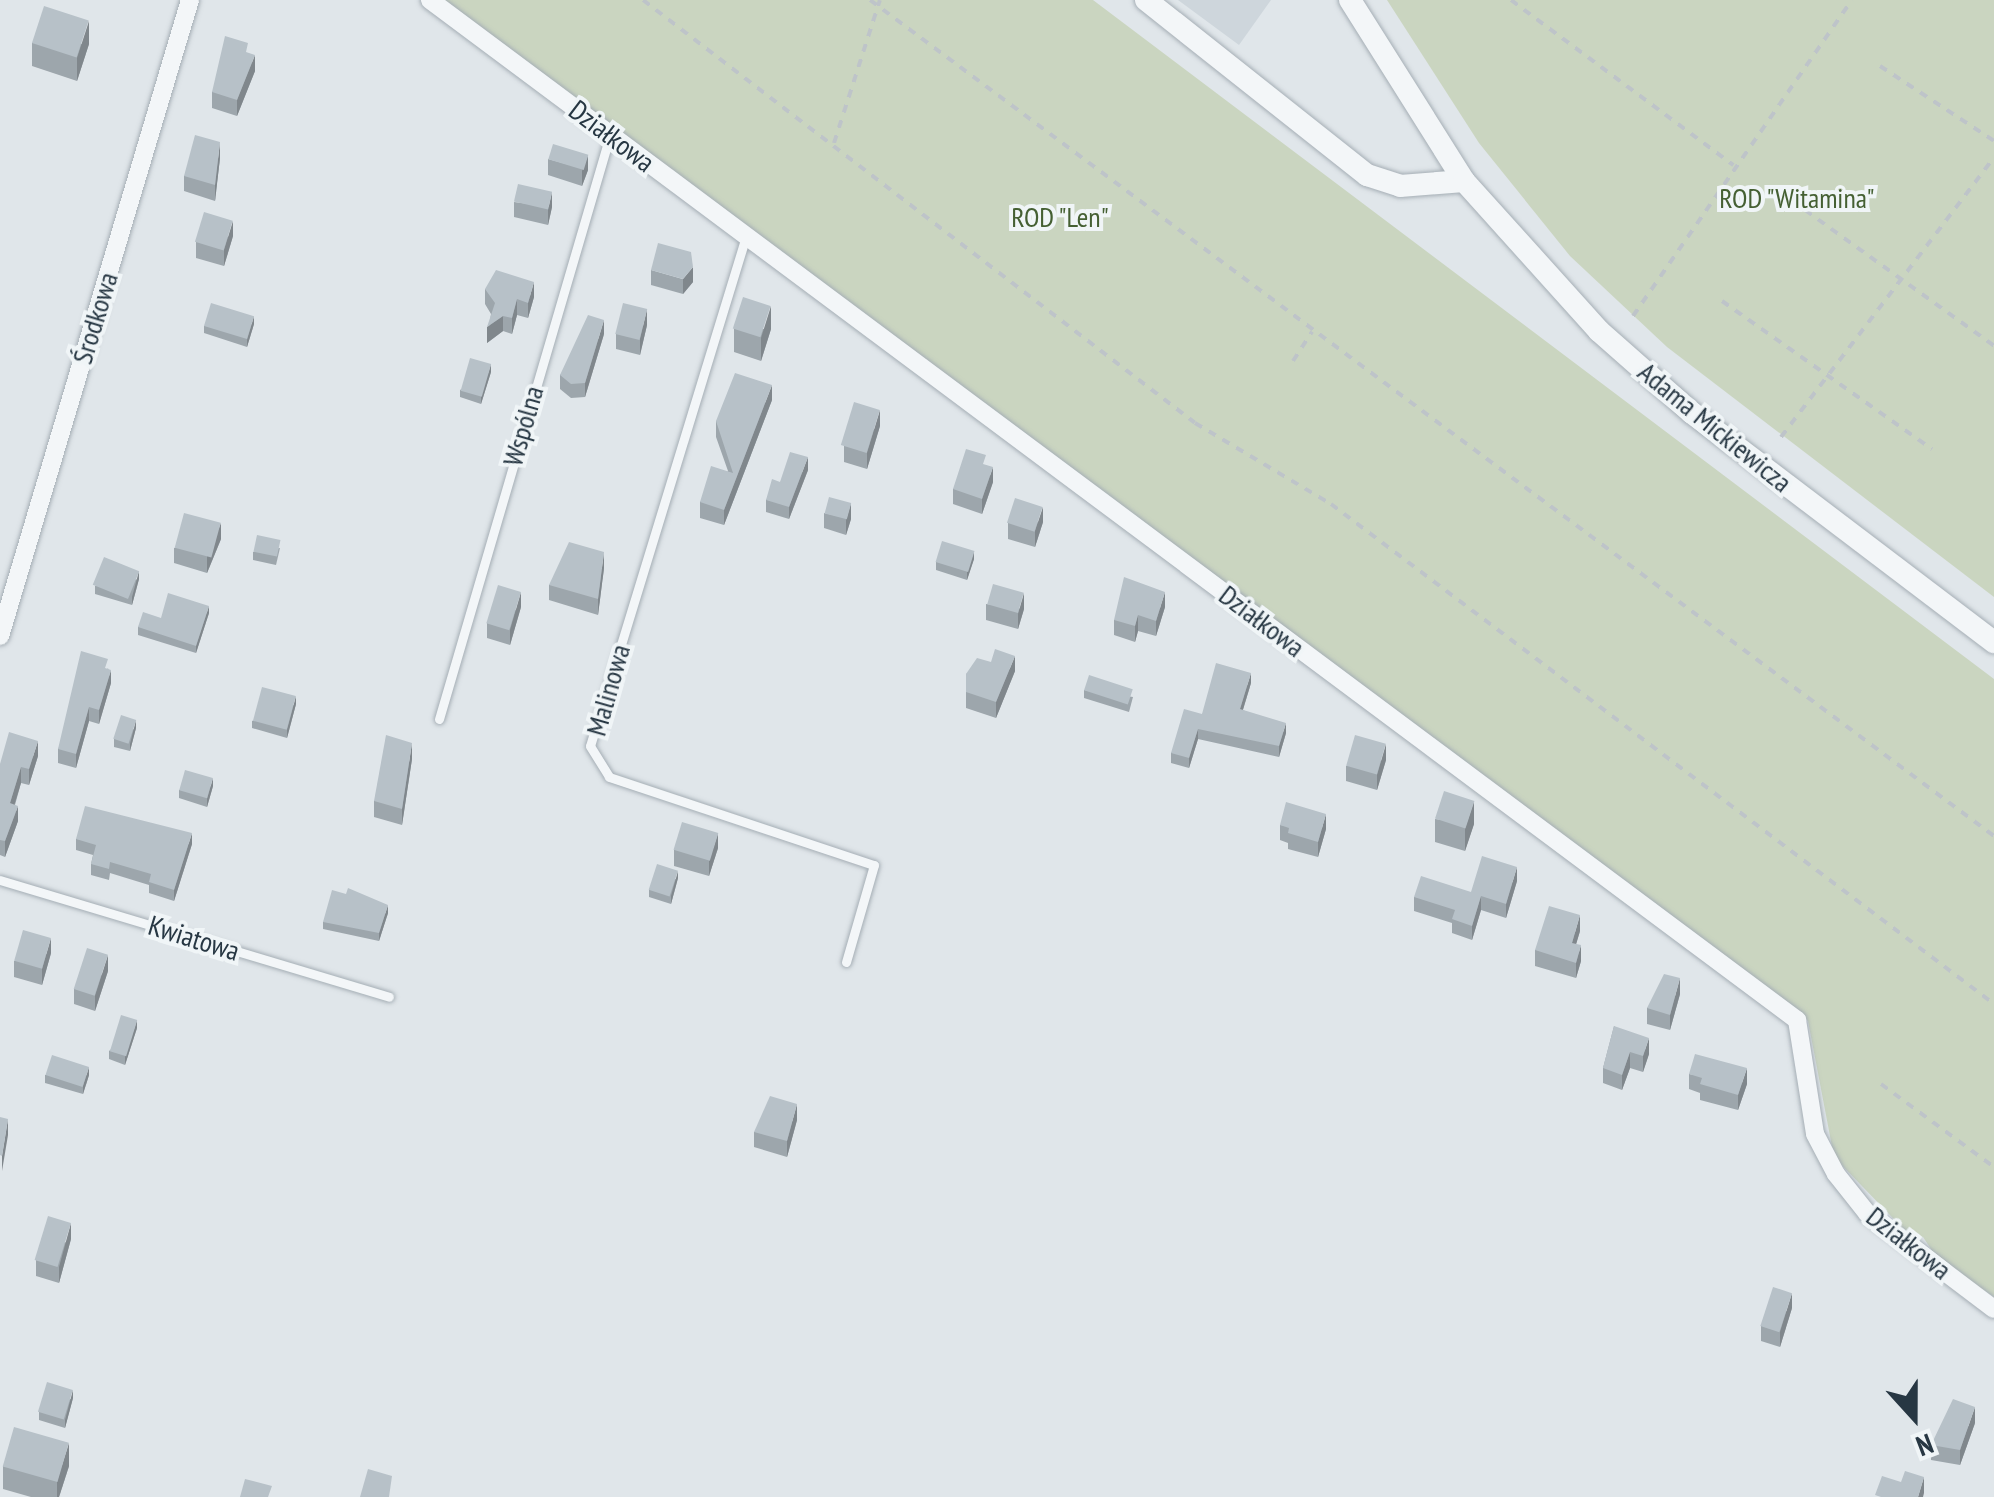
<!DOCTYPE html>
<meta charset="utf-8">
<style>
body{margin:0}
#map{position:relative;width:1994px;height:1497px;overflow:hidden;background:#e0e6ea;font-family:"PT Sans Narrow",sans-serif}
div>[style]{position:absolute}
.built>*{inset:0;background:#ced6dc}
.green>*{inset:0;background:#cad5c0}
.path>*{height:4px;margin-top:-2px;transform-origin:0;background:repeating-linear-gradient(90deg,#bec4c9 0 8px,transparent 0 16px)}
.roads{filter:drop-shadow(0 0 2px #a5aeb5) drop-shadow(0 0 2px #a5aeb5)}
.service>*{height:9px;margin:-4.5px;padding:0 4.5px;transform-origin:4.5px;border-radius:4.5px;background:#f3f6f8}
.minor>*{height:18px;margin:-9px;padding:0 9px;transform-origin:9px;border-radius:9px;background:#f3f6f8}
.tertiary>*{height:22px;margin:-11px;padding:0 11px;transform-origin:11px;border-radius:11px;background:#f3f6f8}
.wall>*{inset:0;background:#9da6ac}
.shaded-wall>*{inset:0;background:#80878c}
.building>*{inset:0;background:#b7c1c8;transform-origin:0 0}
span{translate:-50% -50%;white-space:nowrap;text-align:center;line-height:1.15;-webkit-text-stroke:8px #f0f5f7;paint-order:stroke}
.street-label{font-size:28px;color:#273743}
.park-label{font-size:28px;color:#456033}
.north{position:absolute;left:1864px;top:1367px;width:100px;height:100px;-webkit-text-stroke:8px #f0f5f7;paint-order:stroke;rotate:159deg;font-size:28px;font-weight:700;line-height:40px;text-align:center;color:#273743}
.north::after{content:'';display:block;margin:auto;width:35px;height:45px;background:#273743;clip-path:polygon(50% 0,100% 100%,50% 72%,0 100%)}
</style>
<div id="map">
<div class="built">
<i style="clip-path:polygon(1178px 0,1271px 0,1239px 45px)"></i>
</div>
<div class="green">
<i style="clip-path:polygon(443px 0,1093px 0,1994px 679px,1994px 1297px,1937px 1258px,1923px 1237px,1914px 1240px,1834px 1157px,1808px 1021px)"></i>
<i style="clip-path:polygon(1387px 0,1994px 0,1994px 597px,1667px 347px,1570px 256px,1479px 143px)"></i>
</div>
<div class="path">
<i style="left:643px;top:0;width:695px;rotate:37.46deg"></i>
<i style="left:1195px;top:423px;width:158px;rotate:30.8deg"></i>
<i style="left:1331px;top:504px;width:830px;rotate:37.02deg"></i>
<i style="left:870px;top:0;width:1401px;rotate:36.64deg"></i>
<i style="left:1511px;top:0;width:277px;rotate:36.6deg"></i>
<i style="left:1880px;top:66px;width:136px;rotate:33.3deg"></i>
<i style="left:834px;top:143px;width:150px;rotate:-72.2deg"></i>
<i style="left:1805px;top:210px;width:233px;rotate:35.7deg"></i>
<i style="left:1722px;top:301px;width:257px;rotate:35.2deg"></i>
<i style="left:1633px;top:316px;width:384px;rotate:-55.3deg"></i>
<i style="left:1293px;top:361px;width:35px;rotate:-57deg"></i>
<i style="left:1781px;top:437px;width:352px;rotate:-52.7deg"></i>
<i style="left:1881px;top:1084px;width:140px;rotate:36.3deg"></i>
</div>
<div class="roads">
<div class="service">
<i style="left:746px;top:236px;width:533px;rotate:107.01deg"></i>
<i style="left:590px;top:746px;width:36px;rotate:58deg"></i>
<i style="left:609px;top:777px;width:279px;rotate:18.4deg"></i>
<i style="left:874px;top:865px;width:101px;rotate:106.1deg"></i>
<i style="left:439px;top:719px;width:609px;rotate:-73.68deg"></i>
<i style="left:0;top:880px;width:406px;rotate:16.7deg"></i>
</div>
<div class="minor">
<i style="left:430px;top:0;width:1706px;rotate:36.73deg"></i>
<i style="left:1797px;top:1020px;width:115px;rotate:81deg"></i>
<i style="left:1815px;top:1134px;width:45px;rotate:62.3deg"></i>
<i style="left:1836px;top:1174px;width:50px;rotate:51.5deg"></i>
<i style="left:1867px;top:1213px;width:159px;rotate:37.1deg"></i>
<i style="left:0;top:636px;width:664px;rotate:-73.37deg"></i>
</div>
<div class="tertiary">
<i style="left:1146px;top:0;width:282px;rotate:38.4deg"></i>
<i style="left:1367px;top:175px;width:35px;rotate:18deg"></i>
<i style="left:1400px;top:186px;width:64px;rotate:-4.5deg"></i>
<i style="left:1350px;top:0;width:214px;rotate:57.8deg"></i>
<i style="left:1464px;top:181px;width:202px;rotate:48deg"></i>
<i style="left:1599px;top:331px;width:124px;rotate:41.4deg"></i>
<i style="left:1692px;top:413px;width:379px;rotate:37.2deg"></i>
</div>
</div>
<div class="wall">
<i style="clip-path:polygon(32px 43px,89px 44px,77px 81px,32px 66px)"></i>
<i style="clip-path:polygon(248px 53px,255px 71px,237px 116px,212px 108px,212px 92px)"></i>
<i style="clip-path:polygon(220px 158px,215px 201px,184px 191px,184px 176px)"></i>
<i style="clip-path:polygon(548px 159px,588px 170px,582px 186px,548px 175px)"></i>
<i style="clip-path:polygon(514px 202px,552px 207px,548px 225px,514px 217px)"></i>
<i style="clip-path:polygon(233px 236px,224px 266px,196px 258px,196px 242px)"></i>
<i style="clip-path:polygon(651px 270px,693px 282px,683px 294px,651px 285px)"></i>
<i style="clip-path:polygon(485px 289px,534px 297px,528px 318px,517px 315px,512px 334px,503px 331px,487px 343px,491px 314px,485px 304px)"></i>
<i style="clip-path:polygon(254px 324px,247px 347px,204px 333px,204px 326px)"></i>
<i style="clip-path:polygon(647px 325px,640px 355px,616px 349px,616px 334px)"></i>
<i style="clip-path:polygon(734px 329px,771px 329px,761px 361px,734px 352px)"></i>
<i style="clip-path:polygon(604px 334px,585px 397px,571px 398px,560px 389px,560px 375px)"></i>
<i style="clip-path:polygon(491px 372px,481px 404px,460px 397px,460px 390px)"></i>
<i style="clip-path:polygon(772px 400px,724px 525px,700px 518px,700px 502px,728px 471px,716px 437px,716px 421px)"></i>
<i style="clip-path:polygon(880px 426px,867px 469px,844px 462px,844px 446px)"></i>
<i style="clip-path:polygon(986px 465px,993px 482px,982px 514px,953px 504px,953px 489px)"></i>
<i style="clip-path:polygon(808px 470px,789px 519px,766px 512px,766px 500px,780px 482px)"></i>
<i style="clip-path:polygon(824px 513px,851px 519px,846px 535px,824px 528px)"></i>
<i style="clip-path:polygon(1043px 522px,1035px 547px,1008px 539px,1008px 523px)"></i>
<i style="clip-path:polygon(221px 539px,207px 573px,174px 563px,174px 548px)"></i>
<i style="clip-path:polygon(280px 548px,276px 565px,253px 560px,253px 552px)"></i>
<i style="clip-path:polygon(974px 559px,967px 580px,936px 570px,936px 562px)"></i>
<i style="clip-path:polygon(604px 568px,598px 615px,549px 600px,549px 585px)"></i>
<i style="clip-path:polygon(139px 579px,132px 605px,95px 594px,95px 586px)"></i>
<i style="clip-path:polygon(986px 604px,1024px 609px,1018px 629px,986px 620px)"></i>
<i style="clip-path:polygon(521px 607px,510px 645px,487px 638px,487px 623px)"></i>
<i style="clip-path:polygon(1165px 607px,1156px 636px,1138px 631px,1135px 642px,1114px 635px,1114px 620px)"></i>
<i style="clip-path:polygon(209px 613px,196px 653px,138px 635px,138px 627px,161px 618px)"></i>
<i style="clip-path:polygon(991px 662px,1015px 671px,996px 718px,966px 708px,966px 674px)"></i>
<i style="clip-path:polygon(108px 668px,111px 683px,99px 724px,89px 721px,76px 768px,58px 763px,58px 749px)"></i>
<i style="clip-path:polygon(1251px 683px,1243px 710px,1286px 733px,1279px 757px,1198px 739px,1189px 768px,1171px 763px,1171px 753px,1202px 714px)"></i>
<i style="clip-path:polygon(1084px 690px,1133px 697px,1129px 712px,1084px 698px)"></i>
<i style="clip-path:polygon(296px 704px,287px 738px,252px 728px,252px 721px)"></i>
<i style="clip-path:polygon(136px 728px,130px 751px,114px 747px,114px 739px)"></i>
<i style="clip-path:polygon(38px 756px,29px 785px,21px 783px,15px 805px,18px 821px,5px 857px,0 855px,0 764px)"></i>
<i style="clip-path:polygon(412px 759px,402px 825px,374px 817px,374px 801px)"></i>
<i style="clip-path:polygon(1386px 760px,1377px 790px,1346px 781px,1346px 766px)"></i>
<i style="clip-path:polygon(213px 786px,207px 807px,179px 798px,179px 790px)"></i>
<i style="clip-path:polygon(1435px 819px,1474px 824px,1465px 851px,1435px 842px)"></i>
<i style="clip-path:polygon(1280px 825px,1326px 829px,1318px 857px,1288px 849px,1288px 843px,1280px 840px)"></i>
<i style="clip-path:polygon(76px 839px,192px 844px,174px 901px,149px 893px,149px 885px,110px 873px,109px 880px,91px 875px,91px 864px,93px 855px,76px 850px)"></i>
<i style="clip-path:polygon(718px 848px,709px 876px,674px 866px,674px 850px)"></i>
<i style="clip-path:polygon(678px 878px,671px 904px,649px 897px,649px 890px)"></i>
<i style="clip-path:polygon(1517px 881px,1506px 918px,1481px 910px,1472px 940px,1452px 933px,1452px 923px,1414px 911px,1414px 897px,1471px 892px)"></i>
<i style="clip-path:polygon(388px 913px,379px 941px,323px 929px,323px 922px)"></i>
<i style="clip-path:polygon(1580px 931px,1576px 944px,1581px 961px,1576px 978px,1535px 966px,1535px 950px)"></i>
<i style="clip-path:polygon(51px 953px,42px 985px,14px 977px,14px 961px)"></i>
<i style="clip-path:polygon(108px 971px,95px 1011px,74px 1004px,74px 989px)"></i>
<i style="clip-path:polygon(1680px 994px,1670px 1030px,1647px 1024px,1647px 1008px)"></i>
<i style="clip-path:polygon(1614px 1026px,1649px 1054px,1643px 1072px,1630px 1068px,1622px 1090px,1603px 1083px,1603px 1068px)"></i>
<i style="clip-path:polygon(137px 1028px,125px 1065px,109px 1059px,109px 1051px)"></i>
<i style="clip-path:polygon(1689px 1074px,1747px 1084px,1738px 1110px,1700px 1100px,1700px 1093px,1689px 1089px)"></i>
<i style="clip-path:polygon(45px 1075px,89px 1075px,83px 1094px,45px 1083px)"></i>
<i style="clip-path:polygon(797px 1120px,787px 1157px,754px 1147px,754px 1132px)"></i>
<i style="clip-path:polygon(71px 1239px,59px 1283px,36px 1276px,36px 1260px)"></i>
<i style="clip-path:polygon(1792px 1308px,1780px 1347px,1761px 1341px,1761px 1326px)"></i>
<i style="clip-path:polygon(73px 1398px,65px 1428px,39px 1420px,39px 1412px)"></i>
<i style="clip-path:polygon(1975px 1423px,1960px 1465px,1931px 1460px,1931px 1445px)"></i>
<i style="clip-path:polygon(3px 1466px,69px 1466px,59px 1497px,31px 1497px,3px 1489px)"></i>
</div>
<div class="shaded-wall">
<i style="clip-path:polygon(89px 21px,89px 44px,77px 81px,77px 58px)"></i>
<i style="clip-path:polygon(255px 55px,255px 71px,237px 116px,237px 100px)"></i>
<i style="clip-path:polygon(220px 142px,220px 158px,215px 201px,215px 185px)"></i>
<i style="clip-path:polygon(588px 155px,588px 170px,582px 186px,582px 171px)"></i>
<i style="clip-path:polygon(552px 192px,552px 207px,548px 225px,548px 210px)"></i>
<i style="clip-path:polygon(233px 221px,233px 236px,224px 266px,224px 250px)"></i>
<i style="clip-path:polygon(693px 267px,693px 282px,683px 294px,683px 279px)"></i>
<i style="clip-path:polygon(534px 282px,534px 297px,528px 318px,528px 303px)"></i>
<i style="clip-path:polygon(517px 299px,517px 315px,512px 334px,512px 318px)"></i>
<i style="clip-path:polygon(771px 306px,771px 329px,761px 361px,761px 338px)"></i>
<i style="clip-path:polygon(647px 309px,647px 325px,640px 355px,640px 339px)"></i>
<i style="clip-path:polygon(254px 316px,254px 324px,247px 347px,247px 340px)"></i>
<i style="clip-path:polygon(503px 316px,503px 331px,487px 343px,487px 327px)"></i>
<i style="clip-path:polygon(604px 320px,604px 334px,585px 397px,585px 383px)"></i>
<i style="clip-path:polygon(491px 364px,491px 372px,481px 404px,481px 396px)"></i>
<i style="clip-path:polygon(772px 385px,772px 400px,724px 525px,724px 510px)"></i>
<i style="clip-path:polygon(880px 410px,880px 426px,867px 469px,867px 453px)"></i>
<i style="clip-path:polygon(808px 457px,808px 470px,789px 519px,789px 507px)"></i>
<i style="clip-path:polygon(993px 467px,993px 482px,982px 514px,982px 499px)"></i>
<i style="clip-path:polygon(851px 503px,851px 519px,846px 535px,846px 520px)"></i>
<i style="clip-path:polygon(1043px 507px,1043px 522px,1035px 547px,1035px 531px)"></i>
<i style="clip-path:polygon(221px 523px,221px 539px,207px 573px,207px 557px)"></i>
<i style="clip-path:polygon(974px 551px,974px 559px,967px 580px,967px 572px)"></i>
<i style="clip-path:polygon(604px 552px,604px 568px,598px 615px,598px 599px)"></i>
<i style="clip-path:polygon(139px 571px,139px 579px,132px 605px,132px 597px)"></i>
<i style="clip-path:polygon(521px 592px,521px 607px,510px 645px,510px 630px)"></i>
<i style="clip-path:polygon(1165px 592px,1165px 607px,1156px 636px,1156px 621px)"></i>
<i style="clip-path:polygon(1024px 593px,1024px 609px,1018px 629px,1018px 614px)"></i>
<i style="clip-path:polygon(209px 606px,209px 613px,196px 653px,196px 646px)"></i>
<i style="clip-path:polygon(1138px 615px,1138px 631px,1135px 642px,1135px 626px)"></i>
<i style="clip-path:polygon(1015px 656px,1015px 671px,996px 718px,996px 702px)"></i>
<i style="clip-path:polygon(111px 670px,111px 683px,99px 724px,99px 710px)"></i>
<i style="clip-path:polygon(1251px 673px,1251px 683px,1240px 719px,1240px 709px)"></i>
<i style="clip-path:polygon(296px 696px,296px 704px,287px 738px,287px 730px)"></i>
<i style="clip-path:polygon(89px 707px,89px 721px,76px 768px,76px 754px)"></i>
<i style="clip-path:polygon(136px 720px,136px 728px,130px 751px,130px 744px)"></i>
<i style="clip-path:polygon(1286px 723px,1286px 733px,1279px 757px,1279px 746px)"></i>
<i style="clip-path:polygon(1198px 729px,1198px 739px,1189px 768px,1189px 758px)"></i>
<i style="clip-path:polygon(38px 741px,38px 756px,29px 785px,29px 769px)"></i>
<i style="clip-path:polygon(412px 743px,412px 759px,402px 825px,402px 809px)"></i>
<i style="clip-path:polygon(1386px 744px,1386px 760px,1377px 790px,1377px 775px)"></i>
<i style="clip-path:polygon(21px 767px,21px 783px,10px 819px,10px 803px)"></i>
<i style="clip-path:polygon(213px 778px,213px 786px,207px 807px,207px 799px)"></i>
<i style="clip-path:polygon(1474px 801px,1474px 824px,1465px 851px,1465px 828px)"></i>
<i style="clip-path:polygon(18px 806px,18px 821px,5px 857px,5px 841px)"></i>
<i style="clip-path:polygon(1326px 814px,1326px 829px,1318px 857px,1318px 842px)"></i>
<i style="clip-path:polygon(192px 833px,192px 844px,174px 901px,174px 890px)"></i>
<i style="clip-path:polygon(718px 833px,718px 848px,709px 876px,709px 861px)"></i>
<i style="clip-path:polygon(1517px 867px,1517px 881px,1506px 918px,1506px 904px)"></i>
<i style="clip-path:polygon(678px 871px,678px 878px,671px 904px,671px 896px)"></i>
<i style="clip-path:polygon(1481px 896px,1481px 910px,1472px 940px,1472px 926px)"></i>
<i style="clip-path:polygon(388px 905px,388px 913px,379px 941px,379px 933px)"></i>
<i style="clip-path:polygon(1580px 915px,1580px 931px,1572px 958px,1572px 943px)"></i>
<i style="clip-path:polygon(51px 938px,51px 953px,42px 985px,42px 969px)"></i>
<i style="clip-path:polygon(1581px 945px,1581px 961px,1576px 978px,1576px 963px)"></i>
<i style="clip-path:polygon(108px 955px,108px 971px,95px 1011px,95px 996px)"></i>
<i style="clip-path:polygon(1680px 978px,1680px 994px,1670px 1030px,1670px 1015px)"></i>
<i style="clip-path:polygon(137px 1020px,137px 1028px,125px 1065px,125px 1057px)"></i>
<i style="clip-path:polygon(1649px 1038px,1649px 1054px,1643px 1072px,1643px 1056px)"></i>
<i style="clip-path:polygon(1630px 1052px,1630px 1068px,1622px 1090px,1622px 1075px)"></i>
<i style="clip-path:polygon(89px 1067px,89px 1075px,83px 1094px,83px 1086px)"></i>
<i style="clip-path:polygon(1747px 1068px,1747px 1084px,1738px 1110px,1738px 1095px)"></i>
<i style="clip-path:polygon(797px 1104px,797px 1120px,787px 1157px,787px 1141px)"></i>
<i style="clip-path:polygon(8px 1119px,8px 1135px,2px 1171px,2px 1156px)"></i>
<i style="clip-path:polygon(71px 1223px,71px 1239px,59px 1283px,59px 1267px)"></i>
<i style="clip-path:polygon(1792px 1293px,1792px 1308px,1780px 1347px,1780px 1332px)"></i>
<i style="clip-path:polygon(73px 1390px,73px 1398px,65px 1428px,65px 1420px)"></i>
<i style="clip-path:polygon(1975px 1407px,1975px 1423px,1960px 1465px,1960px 1450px)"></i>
<i style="clip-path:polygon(69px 1443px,69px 1466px,59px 1497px,57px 1497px,57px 1481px)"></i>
<i style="clip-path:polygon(1924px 1477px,1924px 1493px,1923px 1497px,1918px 1497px)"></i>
</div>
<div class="building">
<i style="left:44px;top:6px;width:47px;height:39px;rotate:18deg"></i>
<i style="clip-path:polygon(225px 36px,248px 43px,246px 52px,255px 55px,237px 100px,212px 92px)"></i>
<i style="clip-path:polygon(195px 135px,220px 142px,215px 185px,184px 176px)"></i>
<i style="left:553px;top:144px;width:37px;height:16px;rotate:17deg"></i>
<i style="left:518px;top:184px;width:35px;height:18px;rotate:13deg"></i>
<i style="left:204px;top:212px;width:30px;height:31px;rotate:17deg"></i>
<i style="clip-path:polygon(658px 243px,691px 252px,693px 267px,683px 279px,651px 270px)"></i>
<i style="clip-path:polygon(496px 270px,534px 282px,528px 303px,517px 299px,512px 318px,503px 316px,487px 327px,495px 303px,485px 289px)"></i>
<i style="left:743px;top:297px;width:29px;height:33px;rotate:18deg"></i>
<i style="left:211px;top:303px;width:45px;height:24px;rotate:17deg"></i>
<i style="left:623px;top:303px;width:25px;height:32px;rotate:14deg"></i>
<i style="clip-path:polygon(588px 315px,604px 320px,585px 383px,571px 384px,560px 375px)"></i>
<i style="left:470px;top:358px;width:22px;height:34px;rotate:16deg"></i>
<i style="clip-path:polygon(735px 373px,772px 385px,724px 510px,700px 502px,711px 466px,733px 473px,716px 421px)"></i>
<i style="left:854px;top:402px;width:27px;height:45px;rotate:17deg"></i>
<i style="clip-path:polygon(966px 449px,986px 455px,983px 464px,993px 467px,982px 499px,953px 489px)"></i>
<i style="clip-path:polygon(790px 452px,808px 457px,789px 507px,766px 500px,772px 479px,780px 482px)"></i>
<i style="left:829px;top:497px;width:23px;height:17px;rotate:15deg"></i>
<i style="left:1015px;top:498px;width:29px;height:26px;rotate:18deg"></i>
<i style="left:184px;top:513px;width:38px;height:36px;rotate:15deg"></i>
<i style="left:257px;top:535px;width:24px;height:17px;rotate:12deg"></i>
<i style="left:942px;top:541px;width:34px;height:22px;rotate:17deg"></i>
<i style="clip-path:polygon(569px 542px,604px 552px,598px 599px,549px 585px)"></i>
<i style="left:104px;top:557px;width:38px;height:30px;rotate:22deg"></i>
<i style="clip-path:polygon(1124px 577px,1165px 592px,1156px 621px,1138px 615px,1135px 626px,1114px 620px)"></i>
<i style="left:993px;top:584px;width:32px;height:21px;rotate:16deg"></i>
<i style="left:498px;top:585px;width:24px;height:40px;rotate:17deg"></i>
<i style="clip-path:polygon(168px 593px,209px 606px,196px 646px,138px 627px,143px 612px,161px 618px)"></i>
<i style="clip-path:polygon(995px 649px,1015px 656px,996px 702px,966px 692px,966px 674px,977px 658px,991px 662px)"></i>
<i style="clip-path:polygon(81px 651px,108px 659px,105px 668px,111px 670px,99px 710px,89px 707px,76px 754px,58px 749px)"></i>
<i style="clip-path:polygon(1216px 663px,1251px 673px,1240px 709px,1286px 723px,1279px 746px,1198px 729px,1189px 758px,1171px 753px,1184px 709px,1202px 714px)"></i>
<i style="left:1089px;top:675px;width:46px;height:16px;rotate:18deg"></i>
<i style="left:262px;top:687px;width:35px;height:35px;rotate:15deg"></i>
<i style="left:121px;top:715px;width:16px;height:25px;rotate:18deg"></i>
<i style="clip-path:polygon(9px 732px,38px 741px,29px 769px,21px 767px,10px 803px,18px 806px,5px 841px,0 840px,0 764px)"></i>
<i style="clip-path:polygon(386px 735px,412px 743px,402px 809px,374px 801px)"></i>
<i style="left:1355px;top:735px;width:32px;height:32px;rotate:16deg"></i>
<i style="left:185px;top:770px;width:29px;height:21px;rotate:16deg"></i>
<i style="left:1444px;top:791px;width:32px;height:29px;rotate:18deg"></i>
<i style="clip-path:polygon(1286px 802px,1326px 814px,1318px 842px,1288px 833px,1289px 828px,1280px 825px)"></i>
<i style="clip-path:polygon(85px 806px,192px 833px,174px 890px,149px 882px,151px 874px,110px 862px,109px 869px,91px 864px,96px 845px,76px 839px)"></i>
<i style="left:682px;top:822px;width:38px;height:29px;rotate:17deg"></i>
<i style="clip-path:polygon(1482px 856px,1517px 867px,1506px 904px,1481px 896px,1472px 926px,1452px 919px,1455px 910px,1414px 897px,1421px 876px,1471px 892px)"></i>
<i style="left:657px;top:864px;width:22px;height:27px;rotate:18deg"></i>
<i style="clip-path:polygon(348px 888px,388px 905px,379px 933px,323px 922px,332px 890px,346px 894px)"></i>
<i style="clip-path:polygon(1549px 906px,1580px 915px,1572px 943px,1581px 945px,1576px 963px,1535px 950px)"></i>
<i style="left:23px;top:930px;width:29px;height:32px;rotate:16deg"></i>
<i style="left:87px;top:948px;width:22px;height:43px;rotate:18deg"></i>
<i style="clip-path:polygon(1664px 974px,1680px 978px,1670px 1015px,1647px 1008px)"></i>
<i style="left:121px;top:1015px;width:17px;height:38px;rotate:17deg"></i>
<i style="clip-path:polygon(1614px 1026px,1649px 1038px,1643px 1056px,1630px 1052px,1622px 1075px,1603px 1068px)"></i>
<i style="clip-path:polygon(1695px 1054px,1747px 1068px,1738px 1095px,1700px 1084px,1702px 1078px,1689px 1074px)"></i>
<i style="left:52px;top:1055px;width:39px;height:21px;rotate:18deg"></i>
<i style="clip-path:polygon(770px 1096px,797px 1104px,787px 1141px,754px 1132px)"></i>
<i style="clip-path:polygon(0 1117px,8px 1119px,2px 1156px,0 1155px)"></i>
<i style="left:48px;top:1216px;width:24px;height:46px;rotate:17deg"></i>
<i style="left:1773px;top:1287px;width:20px;height:41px;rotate:18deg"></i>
<i style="left:47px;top:1382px;width:27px;height:31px;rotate:17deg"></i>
<i style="clip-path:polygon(1953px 1399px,1975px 1407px,1960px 1450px,1931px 1445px)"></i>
<i style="left:14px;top:1427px;width:57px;height:41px;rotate:16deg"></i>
<i style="clip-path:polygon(368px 1469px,392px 1476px,389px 1497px,360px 1497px)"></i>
<i style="clip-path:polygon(1905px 1471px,1924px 1477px,1918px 1497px,1881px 1497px,1875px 1495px,1882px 1476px,1901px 1482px)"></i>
<i style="clip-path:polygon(245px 1479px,272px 1486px,268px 1497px,240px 1497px)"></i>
</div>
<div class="street-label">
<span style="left:612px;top:136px;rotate:37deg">Działkowa</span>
<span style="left:95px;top:318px;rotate:-73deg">Środkowa</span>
<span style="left:523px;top:426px;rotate:-74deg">Wspólna</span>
<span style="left:1715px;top:427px;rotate:39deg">Adama Mickiewicza</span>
<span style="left:1262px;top:621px;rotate:37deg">Działkowa</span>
<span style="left:608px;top:690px;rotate:-74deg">Malinowa</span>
<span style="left:194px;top:938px;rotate:17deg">Kwiatowa</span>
<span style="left:1909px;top:1243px;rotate:38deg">Działkowa</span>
</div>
<div class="park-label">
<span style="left:1797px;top:198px">ROD "Witamina"</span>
<span style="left:1060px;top:217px">ROD "Len"</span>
</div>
<div class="north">N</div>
</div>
